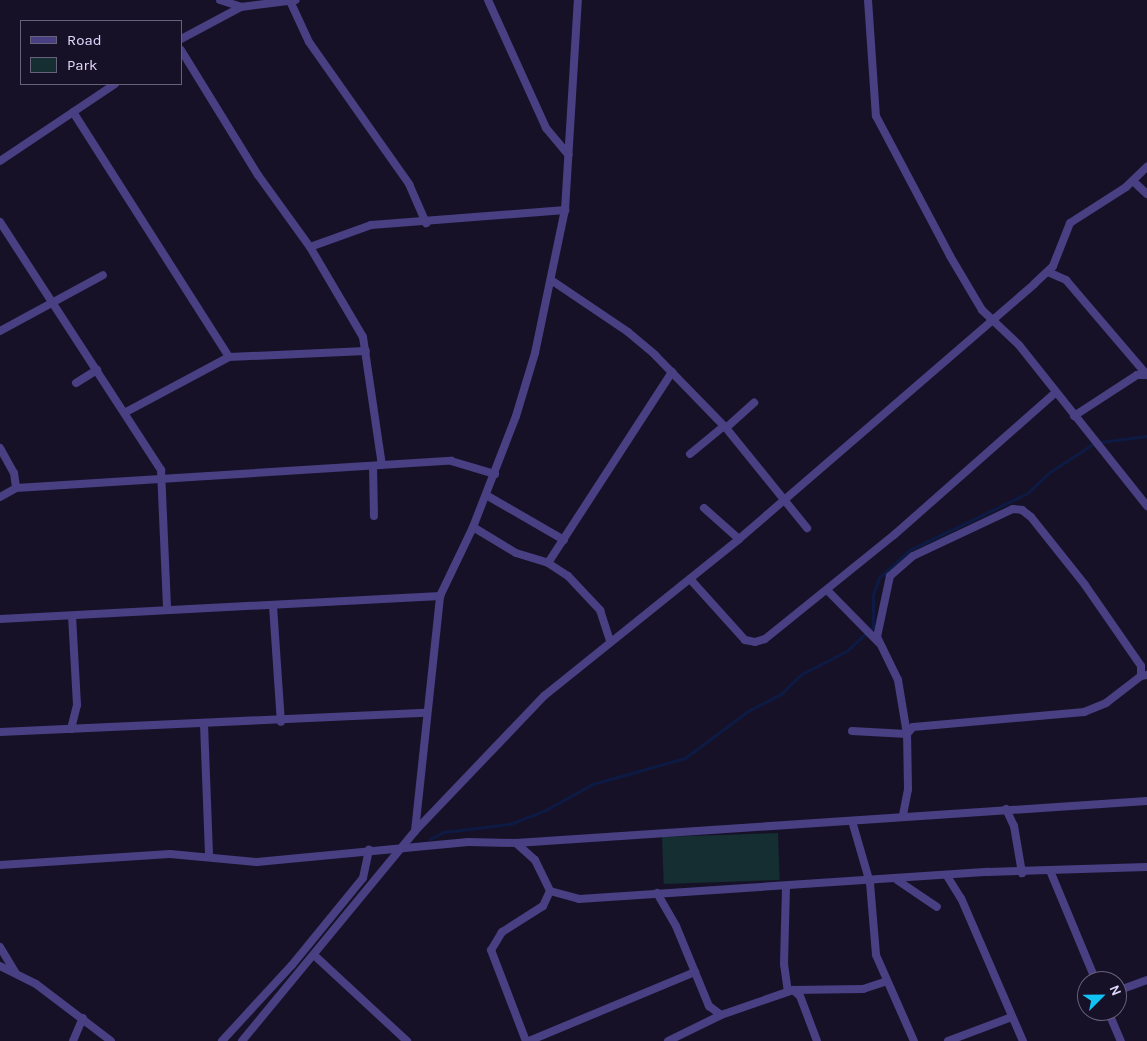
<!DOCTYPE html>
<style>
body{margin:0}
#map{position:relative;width:1147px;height:1041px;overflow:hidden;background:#171127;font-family:Karla,sans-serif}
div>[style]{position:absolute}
.green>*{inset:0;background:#142e31;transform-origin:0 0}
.stream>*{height:2.5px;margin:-1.25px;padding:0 1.25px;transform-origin:1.25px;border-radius:1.25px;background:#0d1b44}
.street>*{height:8px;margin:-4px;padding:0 4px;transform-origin:4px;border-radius:4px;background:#493f83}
span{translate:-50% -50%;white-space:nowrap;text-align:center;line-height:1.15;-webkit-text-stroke:4px #171127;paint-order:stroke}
.legend{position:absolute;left:20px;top:20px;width:162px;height:65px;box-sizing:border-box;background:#171127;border:1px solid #68617d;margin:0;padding:6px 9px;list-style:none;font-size:15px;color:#e1d9fd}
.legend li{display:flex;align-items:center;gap:10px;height:25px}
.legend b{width:25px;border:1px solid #68617d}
.north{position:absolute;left:1077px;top:971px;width:50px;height:50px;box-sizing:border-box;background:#171127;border:1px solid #68617d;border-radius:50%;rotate:67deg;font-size:14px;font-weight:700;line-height:20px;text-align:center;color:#e1d9fd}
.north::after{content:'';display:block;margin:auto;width:18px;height:22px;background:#10c3f2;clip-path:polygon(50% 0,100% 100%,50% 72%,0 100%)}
</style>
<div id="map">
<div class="green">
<i style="left:778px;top:833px;width:47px;height:116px;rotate:88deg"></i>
</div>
<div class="stream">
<i style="left:1101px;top:442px;width:46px;rotate:-7.4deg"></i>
<i style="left:430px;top:839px;width:16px;rotate:-27deg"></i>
<i style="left:444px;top:832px;width:66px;rotate:-6.9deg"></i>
<i style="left:510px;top:824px;width:36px;rotate:-21deg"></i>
<i style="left:544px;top:811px;width:56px;rotate:-28.9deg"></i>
<i style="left:593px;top:784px;width:96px;rotate:-15.8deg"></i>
<i style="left:685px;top:758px;width:79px;rotate:-36.7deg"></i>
<i style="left:748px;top:711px;width:37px;rotate:-27deg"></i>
<i style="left:781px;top:694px;width:29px;rotate:-44deg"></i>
<i style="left:802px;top:674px;width:51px;rotate:-27.1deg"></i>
<i style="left:847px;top:651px;width:35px;rotate:-43deg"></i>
<i style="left:873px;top:627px;width:32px;rotate:-90deg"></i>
<i style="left:873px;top:595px;width:18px;rotate:-71deg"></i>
<i style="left:879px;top:578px;width:42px;rotate:-42.1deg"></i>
<i style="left:910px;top:550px;width:131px;rotate:-25.8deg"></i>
<i style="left:1028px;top:493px;width:30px;rotate:-44deg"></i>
<i style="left:1050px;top:472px;width:55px;rotate:-33.1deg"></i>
</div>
<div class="street">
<i style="left:220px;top:0;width:22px;rotate:18deg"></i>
<i style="left:488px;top:0;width:141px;rotate:65.6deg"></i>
<i style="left:546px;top:128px;width:35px;rotate:50deg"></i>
<i style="left:868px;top:0;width:116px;rotate:86.1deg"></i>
<i style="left:876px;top:116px;width:158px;rotate:62.1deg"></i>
<i style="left:950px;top:256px;width:63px;rotate:59.3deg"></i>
<i style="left:982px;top:310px;width:51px;rotate:43.4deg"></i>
<i style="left:1019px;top:345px;width:206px;rotate:51.5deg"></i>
<i style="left:290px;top:1px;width:45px;rotate:65.1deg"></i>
<i style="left:309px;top:42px;width:174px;rotate:54.8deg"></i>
<i style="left:409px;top:184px;width:43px;rotate:66.4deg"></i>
<i style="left:181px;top:39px;width:68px;rotate:-28.1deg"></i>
<i style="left:241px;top:7px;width:55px;rotate:-7.3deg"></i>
<i style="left:181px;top:50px;width:147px;rotate:58.4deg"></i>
<i style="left:258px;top:175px;width:89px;rotate:54.2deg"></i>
<i style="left:310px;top:247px;width:104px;rotate:59.5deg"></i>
<i style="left:363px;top:337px;width:129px;rotate:81.6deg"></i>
<i style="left:73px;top:112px;width:290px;rotate:57.5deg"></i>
<i style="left:0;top:161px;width:138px;rotate:-33.8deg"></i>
<i style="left:1133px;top:181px;width:19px;rotate:43deg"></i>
<i style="left:0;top:222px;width:296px;rotate:57deg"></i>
<i style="left:161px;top:470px;width:140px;rotate:87.5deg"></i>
<i style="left:310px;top:247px;width:65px;rotate:-19.8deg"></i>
<i style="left:371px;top:225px;width:195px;rotate:-4.4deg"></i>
<i style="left:1048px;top:272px;width:20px;rotate:24deg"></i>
<i style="left:1066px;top:280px;width:125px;rotate:49.5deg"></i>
<i style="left:551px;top:280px;width:93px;rotate:34deg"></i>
<i style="left:628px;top:332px;width:35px;rotate:40deg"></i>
<i style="left:655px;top:355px;width:102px;rotate:45.8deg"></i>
<i style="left:726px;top:428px;width:129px;rotate:51deg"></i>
<i style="left:0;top:331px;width:117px;rotate:-28.5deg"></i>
<i style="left:76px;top:383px;width:25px;rotate:-32deg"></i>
<i style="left:126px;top:412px;width:117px;rotate:-28.1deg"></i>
<i style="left:229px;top:357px;width:137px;rotate:-2.5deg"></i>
<i style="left:1074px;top:416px;width:75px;rotate:-33.1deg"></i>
<i style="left:1137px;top:375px;width:10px"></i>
<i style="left:726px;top:428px;width:38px;rotate:-42deg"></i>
<i style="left:0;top:448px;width:29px;rotate:61deg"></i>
<i style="left:14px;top:473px;width:15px;rotate:82deg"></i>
<i style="left:690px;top:454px;width:44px;rotate:-39.5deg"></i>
<i style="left:373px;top:466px;width:50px;rotate:88.9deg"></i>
<i style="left:486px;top:495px;width:90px;rotate:30deg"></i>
<i style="left:0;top:497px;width:18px;rotate:-29deg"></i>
<i style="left:16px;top:488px;width:436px;rotate:-3.6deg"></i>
<i style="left:451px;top:461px;width:46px;rotate:16.5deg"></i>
<i style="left:704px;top:508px;width:47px;rotate:41.5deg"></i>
<i style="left:473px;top:527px;width:50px;rotate:31.2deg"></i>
<i style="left:516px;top:553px;width:34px;rotate:17deg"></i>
<i style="left:548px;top:563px;width:24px;rotate:33deg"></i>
<i style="left:568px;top:576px;width:47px;rotate:46.7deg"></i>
<i style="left:600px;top:610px;width:33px;rotate:72deg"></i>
<i style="left:548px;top:563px;width:228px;rotate:-57deg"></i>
<i style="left:690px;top:579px;width:82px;rotate:48deg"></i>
<i style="left:745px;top:640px;width:10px;rotate:11deg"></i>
<i style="left:755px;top:642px;width:10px;rotate:-17deg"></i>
<i style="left:765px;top:639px;width:166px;rotate:-38.9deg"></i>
<i style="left:894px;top:535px;width:215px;rotate:-41.4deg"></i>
<i style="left:827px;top:590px;width:74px;rotate:45.5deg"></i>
<i style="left:273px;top:606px;width:116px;rotate:86.1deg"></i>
<i style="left:0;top:619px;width:441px;rotate:-3deg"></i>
<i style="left:204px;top:724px;width:133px;rotate:87.8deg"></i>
<i style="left:71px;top:729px;width:25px;rotate:-76deg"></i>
<i style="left:77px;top:705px;width:89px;rotate:-93.2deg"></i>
<i style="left:852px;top:731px;width:55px;rotate:3.1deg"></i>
<i style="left:907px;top:734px;width:55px;rotate:-99.5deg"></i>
<i style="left:898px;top:680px;width:48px;rotate:-116deg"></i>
<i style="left:877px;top:637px;width:62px;rotate:-78deg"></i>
<i style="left:890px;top:576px;width:30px;rotate:-41deg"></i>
<i style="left:913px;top:556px;width:110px;rotate:-25.2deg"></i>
<i style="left:1013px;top:509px;width:9px;rotate:6deg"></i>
<i style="left:1022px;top:510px;width:11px;rotate:38deg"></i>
<i style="left:1031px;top:517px;width:87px;rotate:51.5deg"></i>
<i style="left:1085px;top:585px;width:98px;rotate:55.3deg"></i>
<i style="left:1141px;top:666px;width:10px;rotate:90deg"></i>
<i style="left:0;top:732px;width:426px;rotate:-2.6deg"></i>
<i style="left:1006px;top:809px;width:19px;rotate:65deg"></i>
<i style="left:1014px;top:826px;width:48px;rotate:80.3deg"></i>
<i style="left:903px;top:815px;width:26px;rotate:-79deg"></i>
<i style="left:908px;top:789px;width:55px;rotate:-91deg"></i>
<i style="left:907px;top:734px;width:9px;rotate:-49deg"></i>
<i style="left:913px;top:727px;width:172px;rotate:-5deg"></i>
<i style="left:1084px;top:712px;width:24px;rotate:-22deg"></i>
<i style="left:1106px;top:703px;width:44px;rotate:-37.6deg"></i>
<i style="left:1141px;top:676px;width:6px;rotate:-9deg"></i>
<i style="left:852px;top:821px;width:65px;rotate:73.8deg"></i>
<i style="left:870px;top:883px;width:72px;rotate:85.2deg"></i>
<i style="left:876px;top:955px;width:94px;rotate:66.2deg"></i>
<i style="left:415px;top:831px;width:236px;rotate:-83.9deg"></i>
<i style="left:440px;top:596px;width:76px;rotate:-64.4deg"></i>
<i style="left:473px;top:527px;width:119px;rotate:-68.8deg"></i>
<i style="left:516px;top:416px;width:66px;rotate:-73.2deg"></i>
<i style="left:535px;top:353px;width:146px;rotate:-78.2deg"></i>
<i style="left:565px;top:210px;width:210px;rotate:-86.5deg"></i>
<i style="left:516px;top:843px;width:632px;rotate:-3.81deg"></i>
<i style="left:0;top:865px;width:170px;rotate:-3.7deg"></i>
<i style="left:170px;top:854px;width:87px;rotate:5.3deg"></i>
<i style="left:257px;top:862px;width:212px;rotate:-5.4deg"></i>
<i style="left:468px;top:842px;width:48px;rotate:1.2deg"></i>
<i style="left:516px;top:843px;width:25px;rotate:42deg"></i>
<i style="left:535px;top:860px;width:34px;rotate:64deg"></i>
<i style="left:550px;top:891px;width:17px;rotate:115deg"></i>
<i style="left:543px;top:906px;width:49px;rotate:147.6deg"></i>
<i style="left:502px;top:932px;width:21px;rotate:121deg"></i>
<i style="left:491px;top:950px;width:97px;rotate:69deg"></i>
<i style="left:1051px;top:873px;width:117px;rotate:67.4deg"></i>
<i style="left:947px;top:876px;width:26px;rotate:58deg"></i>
<i style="left:961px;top:898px;width:156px;rotate:66.6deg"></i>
<i style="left:897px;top:880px;width:48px;rotate:34deg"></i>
<i style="left:786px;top:887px;width:77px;rotate:91.5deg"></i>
<i style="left:784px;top:964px;width:27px;rotate:82deg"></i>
<i style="left:550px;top:891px;width:30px;rotate:15deg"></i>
<i style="left:579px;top:899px;width:410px;rotate:-3.8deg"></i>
<i style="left:988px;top:872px;width:159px;rotate:-1.8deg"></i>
<i style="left:657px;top:893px;width:38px;rotate:60deg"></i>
<i style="left:676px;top:926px;width:87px;rotate:67.6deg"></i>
<i style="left:709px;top:1006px;width:15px;rotate:37deg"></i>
<i style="left:0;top:947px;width:29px;rotate:59deg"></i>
<i style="left:314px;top:955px;width:127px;rotate:42.8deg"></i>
<i style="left:0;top:966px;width:40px;rotate:26.6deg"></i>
<i style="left:36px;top:984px;width:94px;rotate:37.2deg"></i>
<i style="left:793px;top:990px;width:70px;rotate:-0.8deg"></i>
<i style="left:863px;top:989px;width:25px;rotate:-18deg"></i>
<i style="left:1117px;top:991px;width:32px;rotate:-20deg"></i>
<i style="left:1108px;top:1011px;width:33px;rotate:67deg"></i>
<i style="left:73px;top:1041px;width:25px;rotate:-67deg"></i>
<i style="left:222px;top:1041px;width:103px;rotate:-47.4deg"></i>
<i style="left:292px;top:965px;width:112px;rotate:-50.8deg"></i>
<i style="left:363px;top:878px;width:29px;rotate:-78deg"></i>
<i style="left:242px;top:1041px;width:272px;rotate:-50.5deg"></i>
<i style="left:415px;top:831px;width:187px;rotate:-46.3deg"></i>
<i style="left:544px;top:696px;width:250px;rotate:-38.8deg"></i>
<i style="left:739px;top:539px;width:390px;rotate:-40.8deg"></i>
<i style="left:1034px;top:284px;width:26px;rotate:-43deg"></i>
<i style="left:1053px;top:266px;width:46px;rotate:-68.4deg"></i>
<i style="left:1070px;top:223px;width:67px;rotate:-32.7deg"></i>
<i style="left:1126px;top:187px;width:29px;rotate:-44deg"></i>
<i style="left:529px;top:1041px;width:180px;rotate:-22.6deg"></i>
<i style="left:668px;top:1041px;width:59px;rotate:-26.1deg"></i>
<i style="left:721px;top:1015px;width:76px;rotate:-19.1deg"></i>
<i style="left:793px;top:990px;width:9px;rotate:41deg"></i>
<i style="left:800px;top:996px;width:48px;rotate:69.3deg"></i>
<i style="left:948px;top:1041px;width:68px;rotate:-20.6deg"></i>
</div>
<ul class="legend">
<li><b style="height:6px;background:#493f83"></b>Road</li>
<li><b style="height:14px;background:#142e31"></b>Park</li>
</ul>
<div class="north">N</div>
</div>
